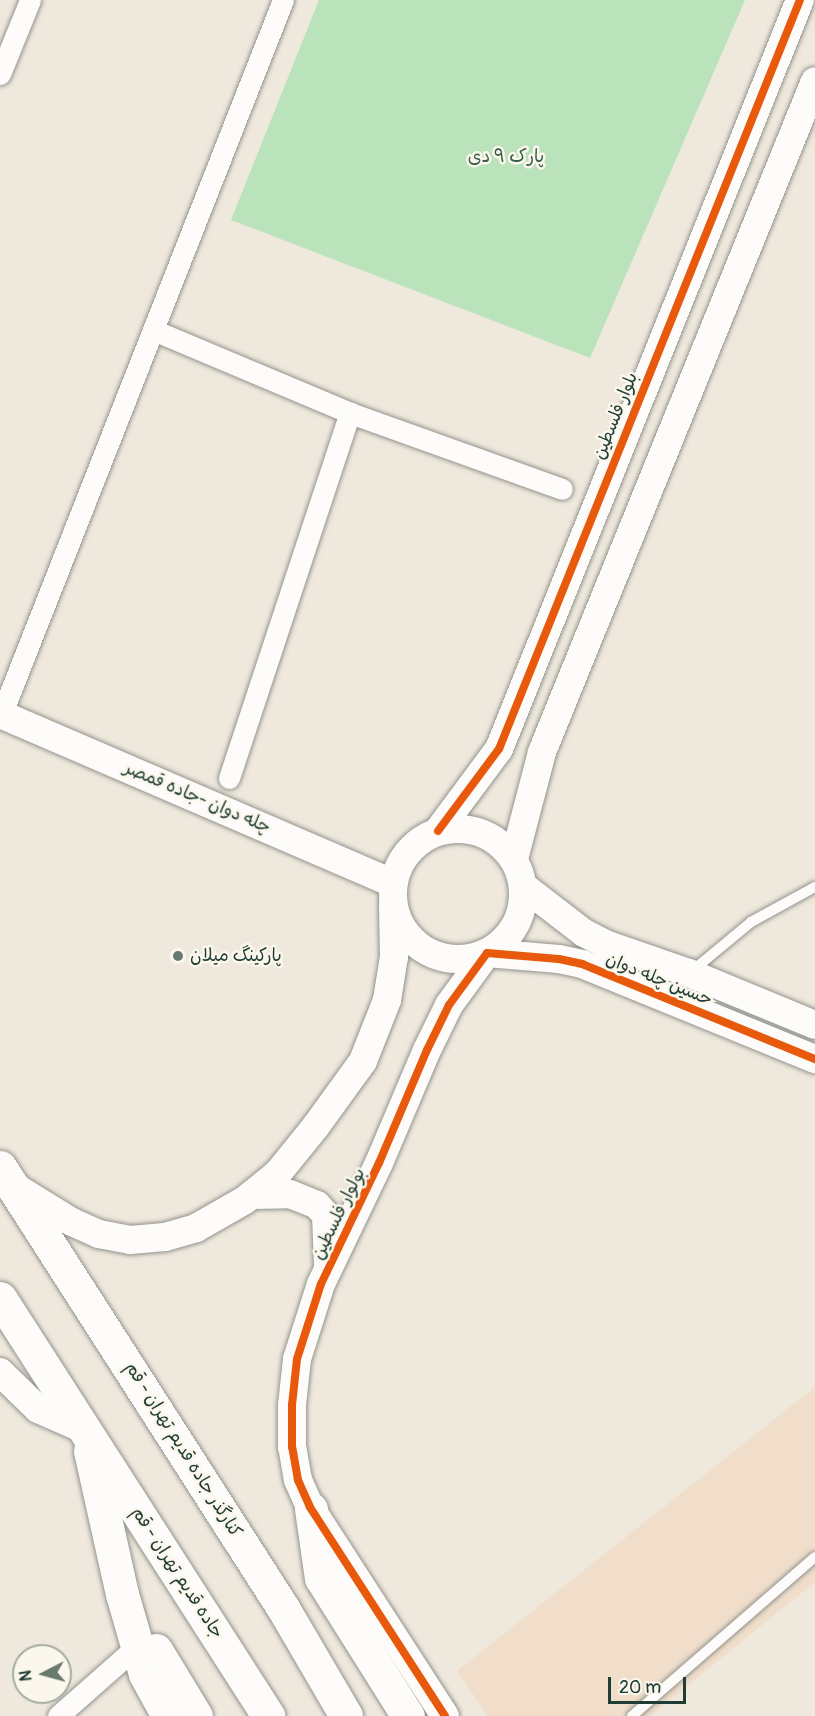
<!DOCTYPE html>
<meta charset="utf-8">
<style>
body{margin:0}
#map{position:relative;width:815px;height:1716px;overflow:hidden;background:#efe8dd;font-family:Pangolin,"Playpen Sans Arabic",sans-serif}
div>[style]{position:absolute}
.built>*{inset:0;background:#f0decb}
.green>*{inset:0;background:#bae3bb}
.roads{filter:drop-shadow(0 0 2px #93948d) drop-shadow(0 0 2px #93948d)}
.lane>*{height:10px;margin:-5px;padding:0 5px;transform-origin:5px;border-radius:5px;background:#fdfcfa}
.street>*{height:21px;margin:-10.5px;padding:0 10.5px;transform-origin:10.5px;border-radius:10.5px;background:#fdfcfa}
.secondary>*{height:28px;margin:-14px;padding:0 14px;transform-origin:14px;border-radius:14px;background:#fdfcfa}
.secondary>.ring{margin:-14px;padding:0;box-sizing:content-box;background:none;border:28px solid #fdfcfa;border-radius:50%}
.highway>*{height:33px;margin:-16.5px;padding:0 16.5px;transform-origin:16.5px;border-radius:16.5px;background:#fdfcfa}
.cycleway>*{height:8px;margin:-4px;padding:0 4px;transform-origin:4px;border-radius:4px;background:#e8590c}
.dots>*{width:16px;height:16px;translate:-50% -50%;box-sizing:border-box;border:3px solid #fbf7ec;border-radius:50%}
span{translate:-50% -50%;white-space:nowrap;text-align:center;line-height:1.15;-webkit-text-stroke:5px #fbf7ec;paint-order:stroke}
.park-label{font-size:18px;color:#355d49}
.street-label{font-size:18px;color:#1f3d34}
.poi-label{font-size:18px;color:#1f3d34}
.left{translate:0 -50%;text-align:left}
.north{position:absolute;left:12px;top:1644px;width:60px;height:60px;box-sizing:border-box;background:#fbf7ec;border:2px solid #a3ada2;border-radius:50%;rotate:264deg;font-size:16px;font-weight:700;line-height:24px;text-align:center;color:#1f3d34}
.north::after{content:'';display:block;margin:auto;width:21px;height:27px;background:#68796f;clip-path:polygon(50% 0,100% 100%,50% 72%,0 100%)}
.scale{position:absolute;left:608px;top:1677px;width:78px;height:27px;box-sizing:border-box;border:3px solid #1f3d34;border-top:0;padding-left:8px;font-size:18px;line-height:21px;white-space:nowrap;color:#1f3d34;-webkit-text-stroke:4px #fbf7ec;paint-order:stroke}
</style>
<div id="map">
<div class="built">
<i style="clip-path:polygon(815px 1387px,815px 1582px,650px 1716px,488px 1716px,457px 1671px)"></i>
</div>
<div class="green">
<i style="clip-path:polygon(319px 0,745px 0,590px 358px,231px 220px)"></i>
</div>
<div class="roads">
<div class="lane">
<i style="left:692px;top:971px;width:77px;rotate:-39.7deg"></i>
<i style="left:751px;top:922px;width:73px;rotate:-28.7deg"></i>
<i style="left:632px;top:1716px;width:242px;rotate:-41deg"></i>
</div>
<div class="street">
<i style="left:0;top:74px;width:80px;rotate:-67.9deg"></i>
<i style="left:153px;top:330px;width:214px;rotate:22.8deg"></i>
<i style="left:350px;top:413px;width:225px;rotate:19.7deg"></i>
<i style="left:0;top:718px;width:772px;rotate:-68.49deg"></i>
<i style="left:229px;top:778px;width:385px;rotate:-71.7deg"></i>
<i style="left:58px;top:1716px;width:106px;rotate:-41.5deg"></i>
</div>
<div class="secondary">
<i style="left:0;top:714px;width:428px;rotate:23.3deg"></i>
<i class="ring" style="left:393px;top:829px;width:102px;height:102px"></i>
<i style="left:438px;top:831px;width:102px;rotate:-53.4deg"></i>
<i style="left:499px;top:749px;width:807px;rotate:-68.11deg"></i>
<i style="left:514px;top:859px;width:111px;rotate:-75.3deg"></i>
<i style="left:542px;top:752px;width:724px;rotate:-67.86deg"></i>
<i style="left:523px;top:886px;width:77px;rotate:37.6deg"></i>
<i style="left:584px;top:933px;width:27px;rotate:27deg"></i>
<i style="left:608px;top:945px;width:86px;rotate:19.1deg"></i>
<i style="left:689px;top:973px;width:136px;rotate:22.4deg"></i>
<i style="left:15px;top:1187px;width:67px;rotate:31.6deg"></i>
<i style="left:72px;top:1222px;width:30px;rotate:24deg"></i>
<i style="left:99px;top:1234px;width:32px;rotate:11deg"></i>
<i style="left:130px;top:1240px;width:35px;rotate:-5deg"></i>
<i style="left:165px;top:1237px;width:32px;rotate:-16deg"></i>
<i style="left:196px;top:1228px;width:56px;rotate:-29.7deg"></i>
<i style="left:245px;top:1200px;width:43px;rotate:-39.3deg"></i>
<i style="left:278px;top:1173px;width:60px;rotate:-51deg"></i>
<i style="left:316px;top:1126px;width:80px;rotate:-54.1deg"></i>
<i style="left:363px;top:1061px;width:66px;rotate:-68.5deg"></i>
<i style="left:387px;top:1000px;width:44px;rotate:-80.8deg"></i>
<i style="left:394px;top:957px;width:52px;rotate:-91.1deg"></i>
<i style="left:251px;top:1195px;width:39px;rotate:-1deg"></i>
<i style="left:290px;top:1194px;width:29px;rotate:22deg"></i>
<i style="left:317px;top:1205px;width:13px;rotate:48deg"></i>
<i style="left:326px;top:1215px;width:49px;rotate:87.7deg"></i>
<i style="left:0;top:1372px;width:53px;rotate:44.2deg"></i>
<i style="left:38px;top:1409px;width:52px;rotate:23.6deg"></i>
<i style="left:445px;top:1716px;width:249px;rotate:-122.9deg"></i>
<i style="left:310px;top:1507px;width:30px;rotate:-114deg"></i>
<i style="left:298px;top:1480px;width:34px;rotate:-100deg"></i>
<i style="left:292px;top:1447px;width:42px;rotate:-90deg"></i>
<i style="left:292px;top:1405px;width:46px;rotate:-83.8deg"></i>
<i style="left:297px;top:1359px;width:79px;rotate:-72.3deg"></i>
<i style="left:321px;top:1284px;width:134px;rotate:-64.4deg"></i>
<i style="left:379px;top:1163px;width:123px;rotate:-67deg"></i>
<i style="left:427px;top:1050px;width:50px;rotate:-63.9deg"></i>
<i style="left:449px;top:1005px;width:64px;rotate:-53.8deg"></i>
<i style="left:487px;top:953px;width:72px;rotate:4.8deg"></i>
<i style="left:559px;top:959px;width:24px;rotate:12deg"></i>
<i style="left:582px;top:964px;width:252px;rotate:22.2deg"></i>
</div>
<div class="highway">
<i style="left:0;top:1167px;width:524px;rotate:57.31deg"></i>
<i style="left:283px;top:1608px;width:125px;rotate:59.7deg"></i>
<i style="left:0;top:1298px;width:497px;rotate:57.3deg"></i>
<i style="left:90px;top:1451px;width:147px;rotate:77.4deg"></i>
<i style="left:122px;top:1594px;width:54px;rotate:73.9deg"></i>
<i style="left:137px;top:1646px;width:29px;rotate:74deg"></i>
<i style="left:145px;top:1674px;width:48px;rotate:61.3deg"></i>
<i style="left:311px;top:1509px;width:70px;rotate:81.8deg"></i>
<i style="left:321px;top:1578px;width:163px;rotate:57.8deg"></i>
<i style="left:156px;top:1650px;width:77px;rotate:58.8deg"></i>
</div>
</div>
<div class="cycleway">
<i style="left:438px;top:831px;width:102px;rotate:-53.4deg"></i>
<i style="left:499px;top:749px;width:807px;rotate:-68.11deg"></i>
<i style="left:445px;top:1716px;width:249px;rotate:-122.9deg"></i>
<i style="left:310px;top:1507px;width:30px;rotate:-114deg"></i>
<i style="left:298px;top:1480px;width:34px;rotate:-100deg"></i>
<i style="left:292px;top:1447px;width:42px;rotate:-90deg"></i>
<i style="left:292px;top:1405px;width:46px;rotate:-83.8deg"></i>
<i style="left:297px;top:1359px;width:79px;rotate:-72.3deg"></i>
<i style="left:321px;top:1284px;width:134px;rotate:-64.4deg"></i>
<i style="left:379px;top:1163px;width:123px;rotate:-67deg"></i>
<i style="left:427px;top:1050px;width:50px;rotate:-63.9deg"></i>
<i style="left:449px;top:1005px;width:64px;rotate:-53.8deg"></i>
<i style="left:487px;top:953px;width:72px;rotate:4.8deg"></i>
<i style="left:559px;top:959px;width:24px;rotate:12deg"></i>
<i style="left:582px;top:964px;width:252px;rotate:22.2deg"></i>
</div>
<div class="dots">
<i style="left:178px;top:956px;background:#68796f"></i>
</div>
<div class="park-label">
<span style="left:506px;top:157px">پارک ۹ دی</span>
</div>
<div class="street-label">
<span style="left:616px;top:416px;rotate:-68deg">بلوار فلسطین</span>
<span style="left:197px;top:798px;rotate:23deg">چله دوان -جاده قمصر</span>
<span style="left:659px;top:980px;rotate:22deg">حسین چله دوان</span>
<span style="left:339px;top:1214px;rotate:-64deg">بولوار فلسطین</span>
<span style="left:183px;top:1450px;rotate:58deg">کنارگذر جاده قدیم تهران - قم</span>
<span style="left:177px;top:1573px;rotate:57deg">جاده قدیم تهران - قم</span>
</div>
<div class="poi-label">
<span class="left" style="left:190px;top:956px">پارکینگ میلان</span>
</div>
<div class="north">N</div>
<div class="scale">20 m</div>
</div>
